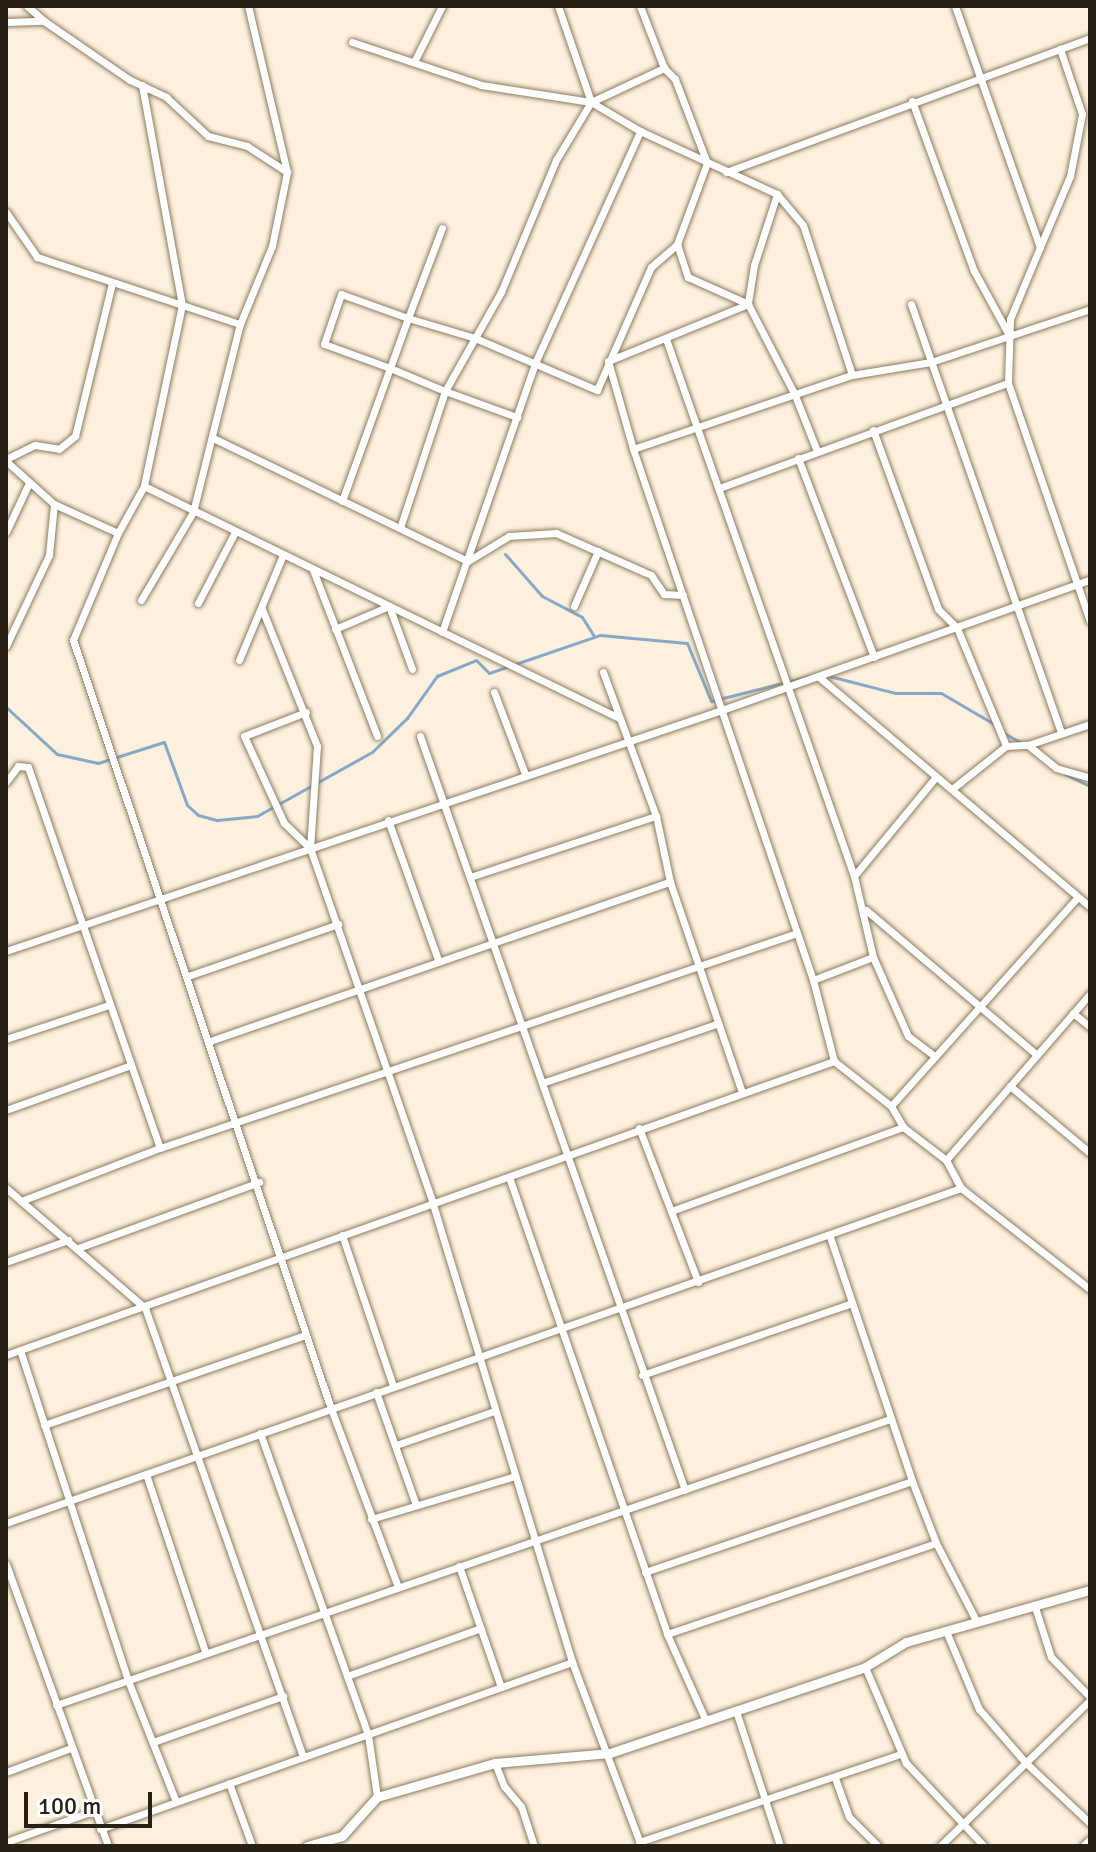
<!DOCTYPE html>
<style>
body{margin:0}
#map{position:relative;width:1096px;height:1852px;overflow:hidden;background:#fdf1de;font-family:Signika,sans-serif}
div>[style]{position:absolute}
.stream>*{height:3px;margin:-1.5px;padding:0 1.5px;transform-origin:1.5px;border-radius:1.5px;background:#87a8c8}
.roads{filter:drop-shadow(0 0 2px #8c7b5e) drop-shadow(0 0 2px #8c7b5e)}
.minor>*{height:7px;margin:-3.5px;padding:0 3.5px;transform-origin:3.5px;border-radius:3.5px;background:#fff}
.tertiary>*{height:9px;margin:-4.5px;padding:0 4.5px;transform-origin:4.5px;border-radius:4.5px;background:#fff}
span{translate:-50% -50%;white-space:nowrap;text-align:center;line-height:1.15;-webkit-text-stroke:7px #fff;paint-order:stroke}
.frame{position:absolute;inset:0;border:8px solid #272014;pointer-events:none}
.scale{position:absolute;left:24px;top:1792px;width:128px;height:36px;box-sizing:border-box;border:4px solid #272014;border-top:0;padding-left:10px;font-size:24px;line-height:28px;white-space:nowrap;color:#272014;-webkit-text-stroke:6px #fff;paint-order:stroke}
</style>
<div id="map">
<div class="stream">
<i style="left:505px;top:554px;width:56px;rotate:48.6deg"></i>
<i style="left:542px;top:596px;width:45px;rotate:27.7deg"></i>
<i style="left:582px;top:617px;width:22px;rotate:58deg"></i>
<i style="left:829px;top:676px;width:68px;rotate:14.4deg"></i>
<i style="left:895px;top:693px;width:46px"></i>
<i style="left:941px;top:693px;width:61px;rotate:30.3deg"></i>
<i style="left:6px;top:707px;width:69px;rotate:42.7deg"></i>
<i style="left:57px;top:754px;width:42px;rotate:12.4deg"></i>
<i style="left:98px;top:763px;width:69px;rotate:-17.7deg"></i>
<i style="left:164px;top:742px;width:67px;rotate:69.9deg"></i>
<i style="left:187px;top:805px;width:15px;rotate:42deg"></i>
<i style="left:198px;top:815px;width:20px;rotate:15deg"></i>
<i style="left:217px;top:820px;width:40px;rotate:-5.7deg"></i>
<i style="left:257px;top:816px;width:132px;rotate:-29.1deg"></i>
<i style="left:372px;top:752px;width:49px;rotate:-44.2deg"></i>
<i style="left:407px;top:718px;width:52px;rotate:-54.5deg"></i>
<i style="left:437px;top:676px;width:42px;rotate:-22.3deg"></i>
<i style="left:476px;top:660px;width:18px;rotate:45deg"></i>
<i style="left:489px;top:673px;width:117px;rotate:-18.9deg"></i>
<i style="left:600px;top:635px;width:87px;rotate:5.3deg"></i>
<i style="left:687px;top:643px;width:63px;rotate:67.5deg"></i>
<i style="left:711px;top:701px;width:110px;rotate:-14.2deg"></i>
<i style="left:1002px;top:732px;width:21px;rotate:29deg"></i>
<i style="left:1065px;top:774px;width:28px;rotate:26deg"></i>
</div>
<div class="roads">
<div class="minor">
<i style="left:27px;top:6px;width:23px;rotate:41deg"></i>
<i style="left:558px;top:6px;width:102px;rotate:71deg"></i>
<i style="left:955px;top:6px;width:256px;rotate:70.6deg"></i>
<i style="left:1040px;top:247px;width:78px;rotate:112.6deg"></i>
<i style="left:1010px;top:319px;width:64px;rotate:91.8deg"></i>
<i style="left:1008px;top:383px;width:252px;rotate:71deg"></i>
<i style="left:6px;top:22px;width:38px;rotate:-2deg"></i>
<i style="left:44px;top:21px;width:104px;rotate:34.5deg"></i>
<i style="left:130px;top:80px;width:40px;rotate:25deg"></i>
<i style="left:166px;top:97px;width:57px;rotate:42.9deg"></i>
<i style="left:208px;top:136px;width:40px;rotate:14.4deg"></i>
<i style="left:247px;top:146px;width:48px;rotate:33deg"></i>
<i style="left:352px;top:42px;width:136px;rotate:18.4deg"></i>
<i style="left:481px;top:85px;width:111px;rotate:8.8deg"></i>
<i style="left:591px;top:102px;width:57px;rotate:30.6deg"></i>
<i style="left:640px;top:131px;width:151px;rotate:24.7deg"></i>
<i style="left:777px;top:194px;width:40px;rotate:50deg"></i>
<i style="left:803px;top:225px;width:158px;rotate:71.9deg"></i>
<i style="left:414px;top:62px;width:63px;rotate:-63.4deg"></i>
<i style="left:142px;top:85px;width:224px;rotate:79.7deg"></i>
<i style="left:182px;top:305px;width:185px;rotate:101.9deg"></i>
<i style="left:144px;top:486px;width:54px;rotate:119deg"></i>
<i style="left:118px;top:533px;width:116px;rotate:112.8deg"></i>
<i style="left:73px;top:640px;width:808px;rotate:71.45deg"></i>
<i style="left:330px;top:1406px;width:193px;rotate:69.4deg"></i>
<i style="left:912px;top:101px;width:181px;rotate:70deg"></i>
<i style="left:974px;top:271px;width:73px;rotate:61.3deg"></i>
<i style="left:726px;top:172px;width:388px;rotate:-20.2deg"></i>
<i style="left:777px;top:194px;width:75px;rotate:107.9deg"></i>
<i style="left:754px;top:265px;width:39px;rotate:99deg"></i>
<i style="left:748px;top:304px;width:100px;rotate:62.7deg"></i>
<i style="left:794px;top:393px;width:62px;rotate:68.4deg"></i>
<i style="left:6px;top:212px;width:55px;rotate:55.4deg"></i>
<i style="left:37px;top:257px;width:214px;rotate:18.3deg"></i>
<i style="left:442px;top:228px;width:96px;rotate:110.7deg"></i>
<i style="left:408px;top:318px;width:53px;rotate:109.8deg"></i>
<i style="left:390px;top:368px;width:70px;rotate:-160deg"></i>
<i style="left:324px;top:344px;width:53px;rotate:-71.2deg"></i>
<i style="left:341px;top:294px;width:71px;rotate:19.7deg"></i>
<i style="left:408px;top:318px;width:70px;rotate:16.6deg"></i>
<i style="left:475px;top:338px;width:133px;rotate:23.1deg"></i>
<i style="left:597px;top:390px;width:134px;rotate:-66.3deg"></i>
<i style="left:651px;top:267px;width:35px;rotate:-41deg"></i>
<i style="left:677px;top:244px;width:86px;rotate:-69.7deg"></i>
<i style="left:707px;top:163px;width:90px;rotate:-110.9deg"></i>
<i style="left:675px;top:79px;width:16px;rotate:-135deg"></i>
<i style="left:664px;top:68px;width:66px;rotate:-111.2deg"></i>
<i style="left:677px;top:244px;width:35px;rotate:72deg"></i>
<i style="left:688px;top:277px;width:66px;rotate:24.2deg"></i>
<i style="left:1040px;top:247px;width:77px;rotate:-67.1deg"></i>
<i style="left:1070px;top:176px;width:63px;rotate:-79deg"></i>
<i style="left:1082px;top:114px;width:69px;rotate:-108.7deg"></i>
<i style="left:748px;top:304px;width:151px;rotate:157.8deg"></i>
<i style="left:608px;top:361px;width:91px;rotate:74.1deg"></i>
<i style="left:633px;top:449px;width:561px;rotate:71.27deg"></i>
<i style="left:813px;top:980px;width:84px;rotate:75.5deg"></i>
<i style="left:834px;top:1061px;width:73px;rotate:38.3deg"></i>
<i style="left:891px;top:1106px;width:24px;rotate:60deg"></i>
<i style="left:903px;top:1127px;width:54px;rotate:37.5deg"></i>
<i style="left:946px;top:1160px;width:32px;rotate:62deg"></i>
<i style="left:961px;top:1188px;width:164px;rotate:38.1deg"></i>
<i style="left:911px;top:304px;width:454px;rotate:70.7deg"></i>
<i style="left:666px;top:339px;width:569px;rotate:70.71deg"></i>
<i style="left:854px;top:876px;width:83px;rotate:76.8deg"></i>
<i style="left:873px;top:957px;width:86px;rotate:66.1deg"></i>
<i style="left:908px;top:1036px;width:34px;rotate:37deg"></i>
<i style="left:873px;top:430px;width:190px;rotate:70deg"></i>
<i style="left:938px;top:609px;width:27px;rotate:45deg"></i>
<i style="left:957px;top:628px;width:128px;rotate:67.4deg"></i>
<i style="left:213px;top:438px;width:283px;rotate:25.8deg"></i>
<i style="left:468px;top:561px;width:48px;rotate:-31.4deg"></i>
<i style="left:509px;top:536px;width:47px;rotate:-3.7deg"></i>
<i style="left:556px;top:533px;width:104px;rotate:23.9deg"></i>
<i style="left:651px;top:575px;width:23px;rotate:56deg"></i>
<i style="left:664px;top:594px;width:19px;rotate:3deg"></i>
<i style="left:633px;top:449px;width:231px;rotate:-18.7deg"></i>
<i style="left:852px;top:375px;width:80px;rotate:-9.3deg"></i>
<i style="left:931px;top:362px;width:168px;rotate:-18.4deg"></i>
<i style="left:798px;top:458px;width:213px;rotate:69.1deg"></i>
<i style="left:6px;top:459px;width:32px;rotate:-26deg"></i>
<i style="left:35px;top:445px;width:24px;rotate:9deg"></i>
<i style="left:59px;top:449px;width:21px;rotate:-39deg"></i>
<i style="left:75px;top:436px;width:157px;rotate:-76.4deg"></i>
<i style="left:6px;top:461px;width:64px;rotate:41.9deg"></i>
<i style="left:54px;top:504px;width:70px;rotate:24.4deg"></i>
<i style="left:144px;top:486px;width:529px;rotate:26.03deg"></i>
<i style="left:719px;top:488px;width:307px;rotate:-20deg"></i>
<i style="left:342px;top:501px;width:141px;rotate:-70.2deg"></i>
<i style="left:390px;top:368px;width:60px;rotate:22.7deg"></i>
<i style="left:445px;top:391px;width:114px;rotate:-60.5deg"></i>
<i style="left:501px;top:292px;width:143px;rotate:-67.4deg"></i>
<i style="left:556px;top:160px;width:68px;rotate:-58.9deg"></i>
<i style="left:591px;top:102px;width:81px;rotate:-25deg"></i>
<i style="left:400px;top:528px;width:144px;rotate:-71.8deg"></i>
<i style="left:445px;top:391px;width:77px;rotate:19.9deg"></i>
<i style="left:6px;top:532px;width:54px;rotate:-64.9deg"></i>
<i style="left:313px;top:570px;width:178px;rotate:68.9deg"></i>
<i style="left:141px;top:600px;width:102px;rotate:-59.4deg"></i>
<i style="left:193px;top:512px;width:194px;rotate:-76deg"></i>
<i style="left:240px;top:324px;width:84px;rotate:-67.7deg"></i>
<i style="left:272px;top:246px;width:76px;rotate:-78.5deg"></i>
<i style="left:287px;top:172px;width:171px;rotate:-103.2deg"></i>
<i style="left:198px;top:603px;width:80px;rotate:-62.5deg"></i>
<i style="left:574px;top:606px;width:60px;rotate:-66.4deg"></i>
<i style="left:262px;top:609px;width:148px;rotate:68.1deg"></i>
<i style="left:317px;top:746px;width:102px;rotate:93.9deg"></i>
<i style="left:310px;top:848px;width:373px;rotate:70.9deg"></i>
<i style="left:432px;top:1201px;width:482px;rotate:73.1deg"></i>
<i style="left:572px;top:1662px;width:197px;rotate:69.4deg"></i>
<i style="left:335px;top:629px;width:59px;rotate:-23.1deg"></i>
<i style="left:389px;top:606px;width:67px;rotate:69.9deg"></i>
<i style="left:442px;top:632px;width:285px;rotate:-70.9deg"></i>
<i style="left:535px;top:363px;width:255px;rotate:-65.6deg"></i>
<i style="left:6px;top:646px;width:101px;rotate:-64.7deg"></i>
<i style="left:49px;top:555px;width:51px;rotate:-84.4deg"></i>
<i style="left:239px;top:660px;width:114px;rotate:-67.3deg"></i>
<i style="left:603px;top:672px;width:153px;rotate:69.8deg"></i>
<i style="left:656px;top:816px;width:67px;rotate:78deg"></i>
<i style="left:670px;top:882px;width:222px;rotate:71.1deg"></i>
<i style="left:819px;top:677px;width:355px;rotate:40.3deg"></i>
<i style="left:494px;top:692px;width:88px;rotate:69.3deg"></i>
<i style="left:306px;top:712px;width:66px;rotate:158.8deg"></i>
<i style="left:244px;top:736px;width:96px;rotate:65.3deg"></i>
<i style="left:284px;top:823px;width:36px;rotate:44deg"></i>
<i style="left:420px;top:736px;width:799px;rotate:70.64deg"></i>
<i style="left:1028px;top:745px;width:36px;rotate:39deg"></i>
<i style="left:1056px;top:768px;width:35px;rotate:16deg"></i>
<i style="left:6px;top:782px;width:20px;rotate:-53deg"></i>
<i style="left:18px;top:766px;width:10px;rotate:6deg"></i>
<i style="left:28px;top:767px;width:403px;rotate:70.9deg"></i>
<i style="left:952px;top:789px;width:69px;rotate:-38.5deg"></i>
<i style="left:1006px;top:746px;width:22px;rotate:-3deg"></i>
<i style="left:1028px;top:745px;width:65px;rotate:-18.7deg"></i>
<i style="left:388px;top:820px;width:149px;rotate:70.3deg"></i>
<i style="left:473px;top:876px;width:193px;rotate:-18.2deg"></i>
<i style="left:854px;top:876px;width:129px;rotate:-50.4deg"></i>
<i style="left:866px;top:910px;width:224px;rotate:40.3deg"></i>
<i style="left:6px;top:951px;width:755px;rotate:-18.6deg"></i>
<i style="left:722px;top:710px;width:390px;rotate:-19.5deg"></i>
<i style="left:188px;top:976px;width:159px;rotate:-19.1deg"></i>
<i style="left:813px;top:980px;width:64px;rotate:-21deg"></i>
<i style="left:1073px;top:1013px;width:22px;rotate:39deg"></i>
<i style="left:6px;top:1039px;width:108px;rotate:-18.3deg"></i>
<i style="left:210px;top:1041px;width:487px;rotate:-19.1deg"></i>
<i style="left:542px;top:1083px;width:184px;rotate:-18.7deg"></i>
<i style="left:1010px;top:1086px;width:104px;rotate:39.9deg"></i>
<i style="left:891px;top:1106px;width:280px;rotate:-48.2deg"></i>
<i style="left:6px;top:1110px;width:133px;rotate:-19.8deg"></i>
<i style="left:639px;top:1128px;width:165px;rotate:69deg"></i>
<i style="left:946px;top:1160px;width:220px;rotate:-49.1deg"></i>
<i style="left:509px;top:1177px;width:484px;rotate:70.9deg"></i>
<i style="left:667px;top:1634px;width:93px;rotate:65.9deg"></i>
<i style="left:6px;top:1188px;width:184px;rotate:40.8deg"></i>
<i style="left:145px;top:1308px;width:476px;rotate:70.6deg"></i>
<i style="left:21px;top:1201px;width:149px;rotate:-20.9deg"></i>
<i style="left:160px;top:1148px;width:672px;rotate:-18.65deg"></i>
<i style="left:671px;top:1211px;width:247px;rotate:-19.9deg"></i>
<i style="left:342px;top:1235px;width:159px;rotate:71.3deg"></i>
<i style="left:830px;top:1237px;width:257px;rotate:71.4deg"></i>
<i style="left:912px;top:1481px;width:66px;rotate:68.8deg"></i>
<i style="left:936px;top:1543px;width:89px;rotate:62.6deg"></i>
<i style="left:78px;top:1248px;width:193px;rotate:-20deg"></i>
<i style="left:6px;top:1262px;width:66px;rotate:-19.5deg"></i>
<i style="left:20px;top:1350px;width:345px;rotate:71.9deg"></i>
<i style="left:127px;top:1678px;width:130px;rotate:68.4deg"></i>
<i style="left:6px;top:1355px;width:879px;rotate:-19.55deg"></i>
<i style="left:642px;top:1375px;width:222px;rotate:-18.9deg"></i>
<i style="left:376px;top:1392px;width:120px;rotate:70.5deg"></i>
<i style="left:44px;top:1425px;width:277px;rotate:-19deg"></i>
<i style="left:260px;top:1433px;width:321px;rotate:70.3deg"></i>
<i style="left:368px;top:1735px;width:63px;rotate:81.7deg"></i>
<i style="left:396px;top:1445px;width:104px;rotate:-19.1deg"></i>
<i style="left:146px;top:1474px;width:187px;rotate:71.6deg"></i>
<i style="left:371px;top:1519px;width:150px;rotate:-16.6deg"></i>
<i style="left:6px;top:1523px;width:1012px;rotate:-19.33deg"></i>
<i style="left:6px;top:1564px;width:300px;rotate:70.1deg"></i>
<i style="left:459px;top:1566px;width:128px;rotate:70.9deg"></i>
<i style="left:645px;top:1572px;width:282px;rotate:-18.8deg"></i>
<i style="left:1035px;top:1607px;width:52px;rotate:72.3deg"></i>
<i style="left:1051px;top:1657px;width:56px;rotate:45.7deg"></i>
<i style="left:946px;top:1631px;width:85px;rotate:67.1deg"></i>
<i style="left:979px;top:1709px;width:72px;rotate:49deg"></i>
<i style="left:1026px;top:1763px;width:88px;rotate:43.2deg"></i>
<i style="left:667px;top:1634px;width:284px;rotate:-18.7deg"></i>
<i style="left:865px;top:1667px;width:104px;rotate:66.9deg"></i>
<i style="left:906px;top:1763px;width:114px;rotate:46.8deg"></i>
<i style="left:347px;top:1676px;width:142px;rotate:-19.7deg"></i>
<i style="left:56px;top:1705px;width:882px;rotate:-18.93deg"></i>
<i style="left:736px;top:1711px;width:142px;rotate:71.9deg"></i>
<i style="left:156px;top:1741px;width:135px;rotate:-19.5deg"></i>
<i style="left:495px;top:1763px;width:25px;rotate:69deg"></i>
<i style="left:504px;top:1786px;width:26px;rotate:50deg"></i>
<i style="left:521px;top:1806px;width:42px;rotate:72deg"></i>
<i style="left:6px;top:1772px;width:69px;rotate:-20.3deg"></i>
<i style="left:835px;top:1778px;width:41px;rotate:70.3deg"></i>
<i style="left:849px;top:1817px;width:41px;rotate:45deg"></i>
<i style="left:229px;top:1783px;width:67px;rotate:69.9deg"></i>
<i style="left:100px;top:1829px;width:501px;rotate:-19.48deg"></i>
<i style="left:6px;top:1842px;width:92px;rotate:-19.6deg"></i>
<i style="left:639px;top:1842px;width:275px;rotate:-18.6deg"></i>
<i style="left:940px;top:1846px;width:209px;rotate:-44.2deg"></i>
<i style="left:1083px;top:1846px;width:10px;rotate:-45deg"></i>
</div>
<div class="tertiary">
<i style="left:307px;top:1846px;width:36px;rotate:-16deg"></i>
<i style="left:342px;top:1836px;width:52px;rotate:-48.1deg"></i>
<i style="left:377px;top:1797px;width:123px;rotate:-16.1deg"></i>
<i style="left:495px;top:1763px;width:115px;rotate:-5deg"></i>
<i style="left:610px;top:1753px;width:269px;rotate:-18.6deg"></i>
<i style="left:865px;top:1667px;width:48px;rotate:-31.4deg"></i>
<i style="left:906px;top:1642px;width:191px;rotate:-15.8deg"></i>
</div>
</div>
<div class="frame"></div>
<div class="scale">100 m</div>
</div>
